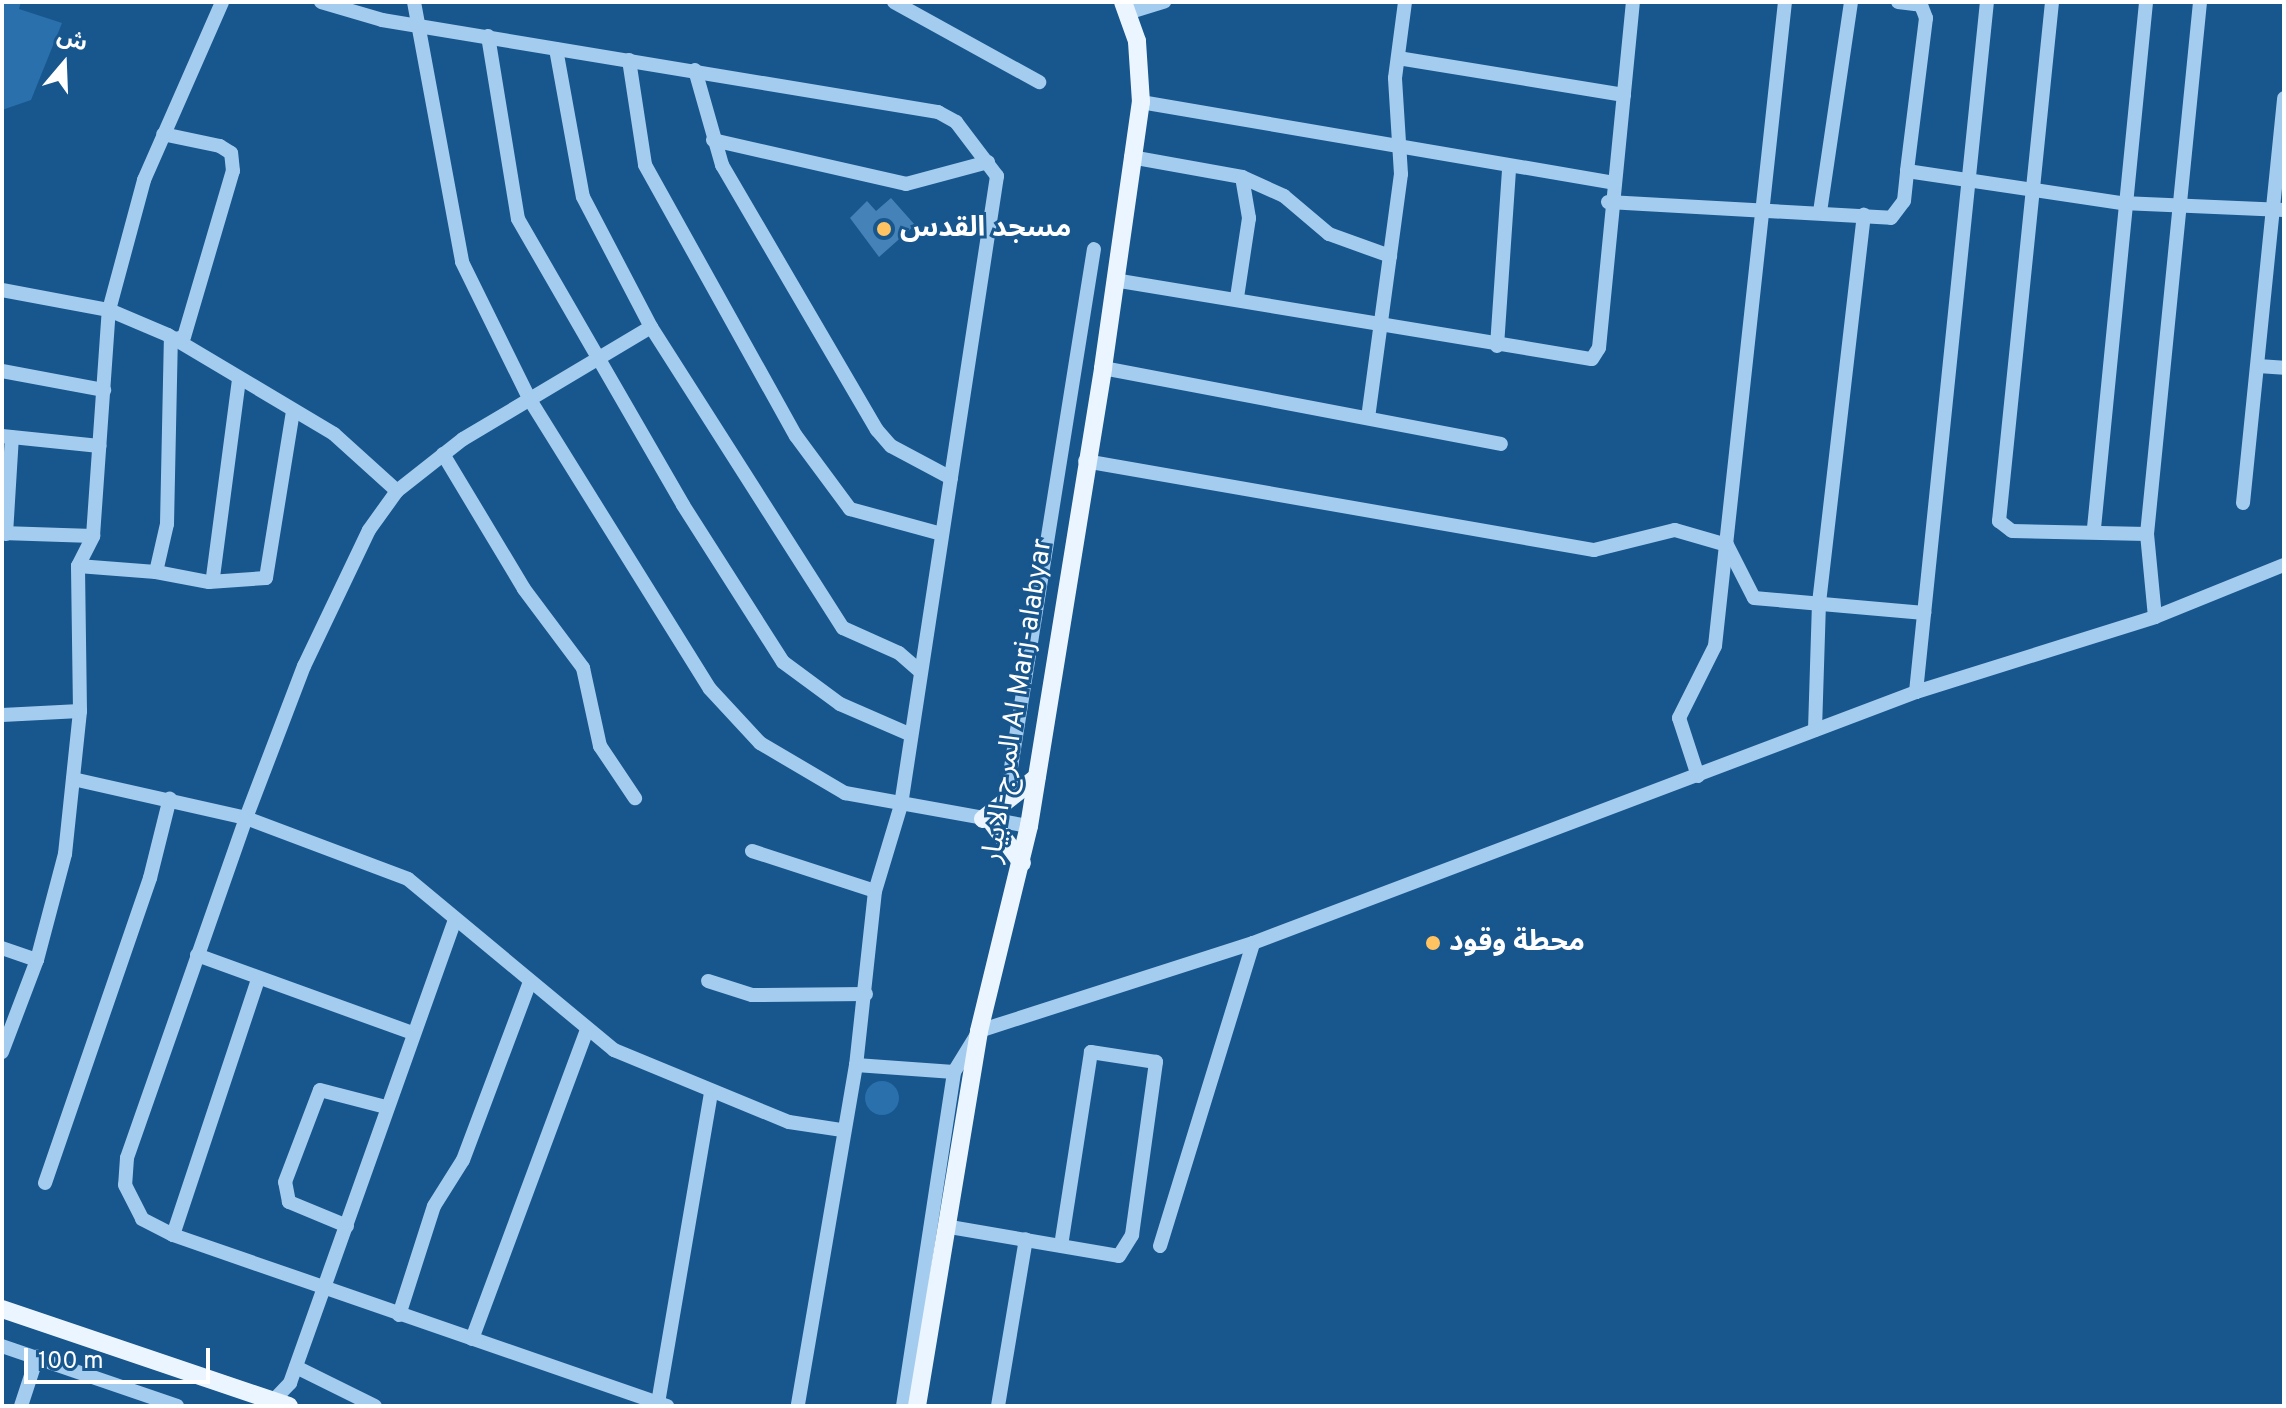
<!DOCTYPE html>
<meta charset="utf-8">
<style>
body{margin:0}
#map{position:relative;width:2286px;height:1408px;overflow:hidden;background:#18568e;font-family:Overpass,"Noto Sans Arabic",sans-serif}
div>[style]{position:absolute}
.green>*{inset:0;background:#2a70ac}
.round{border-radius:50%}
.building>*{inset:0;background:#4482b8}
.minor>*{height:14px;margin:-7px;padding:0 7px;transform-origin:7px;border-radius:7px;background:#a4ccef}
.major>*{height:18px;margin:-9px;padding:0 9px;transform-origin:9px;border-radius:9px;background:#ebf5ff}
.dots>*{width:22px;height:22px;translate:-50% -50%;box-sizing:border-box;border:4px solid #18568e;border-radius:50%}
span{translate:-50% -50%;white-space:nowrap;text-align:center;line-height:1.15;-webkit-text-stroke:6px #18568e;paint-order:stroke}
.poi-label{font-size:28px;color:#fff;font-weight:700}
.left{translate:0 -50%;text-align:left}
.street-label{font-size:28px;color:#fff}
.frame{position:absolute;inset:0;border:4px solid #fff;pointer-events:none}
.north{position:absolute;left:24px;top:24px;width:80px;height:80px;-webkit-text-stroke:6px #18568e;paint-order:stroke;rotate:19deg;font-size:22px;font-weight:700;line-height:32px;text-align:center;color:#fff}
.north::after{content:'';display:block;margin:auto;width:28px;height:36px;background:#fff;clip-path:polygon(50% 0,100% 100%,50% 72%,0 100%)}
.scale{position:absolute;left:24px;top:1348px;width:186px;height:36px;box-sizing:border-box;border:4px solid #fff;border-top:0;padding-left:10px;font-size:24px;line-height:28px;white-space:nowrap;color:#fff;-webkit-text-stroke:6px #18568e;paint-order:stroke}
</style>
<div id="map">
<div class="green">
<i style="clip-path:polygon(2px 2px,21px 2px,19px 9px,62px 23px,31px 100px,2px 110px)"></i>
<i class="round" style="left:865px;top:1081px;width:34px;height:34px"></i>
</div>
<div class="building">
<i style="clip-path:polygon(891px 198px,915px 225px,879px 257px,850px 218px,867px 201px,876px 211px)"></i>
</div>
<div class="minor">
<i style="left:321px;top:2px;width:64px;rotate:16.4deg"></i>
<i style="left:382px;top:20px;width:564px;rotate:9.4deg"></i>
<i style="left:938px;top:112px;width:21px;rotate:29deg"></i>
<i style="left:956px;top:122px;width:68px;rotate:52.8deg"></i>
<i style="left:997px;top:176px;width:636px;rotate:98.68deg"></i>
<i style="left:901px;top:805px;width:90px;rotate:106.8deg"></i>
<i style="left:875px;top:891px;width:175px;rotate:96.2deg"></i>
<i style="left:856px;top:1065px;width:346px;rotate:99.7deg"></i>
<i style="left:414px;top:2px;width:264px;rotate:79.5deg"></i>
<i style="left:462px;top:262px;width:154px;rotate:63.8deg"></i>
<i style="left:530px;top:400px;width:340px;rotate:58.1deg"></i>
<i style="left:710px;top:689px;width:74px;rotate:47.2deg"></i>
<i style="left:760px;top:743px;width:99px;rotate:30.5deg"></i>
<i style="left:845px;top:793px;width:187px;rotate:10.2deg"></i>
<i style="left:894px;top:2px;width:166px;rotate:28.9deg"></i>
<i style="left:1898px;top:2px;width:23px;rotate:7deg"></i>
<i style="left:1921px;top:5px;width:14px;rotate:69deg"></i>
<i style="left:1926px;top:18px;width:154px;rotate:97.1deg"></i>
<i style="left:2052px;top:2px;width:522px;rotate:95.83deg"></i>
<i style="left:1999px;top:521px;width:16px;rotate:38deg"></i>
<i style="left:2012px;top:531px;width:135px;rotate:1.3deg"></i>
<i style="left:1127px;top:13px;width:39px;rotate:-17deg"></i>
<i style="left:488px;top:36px;width:185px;rotate:80.7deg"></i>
<i style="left:518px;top:219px;width:330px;rotate:60deg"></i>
<i style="left:683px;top:505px;width:186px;rotate:57.5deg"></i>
<i style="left:783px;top:662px;width:71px;rotate:36.4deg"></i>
<i style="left:840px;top:704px;width:75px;rotate:23.5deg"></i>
<i style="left:556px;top:49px;width:150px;rotate:79.7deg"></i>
<i style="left:583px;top:197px;width:147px;rotate:62.4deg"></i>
<i style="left:651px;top:327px;width:357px;rotate:57.5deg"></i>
<i style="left:843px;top:628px;width:61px;rotate:24.1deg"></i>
<i style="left:899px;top:653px;width:28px;rotate:41deg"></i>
<i style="left:1398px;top:58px;width:229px;rotate:9.3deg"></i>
<i style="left:629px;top:60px;width:106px;rotate:81.3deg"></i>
<i style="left:645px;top:165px;width:310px;rotate:60.9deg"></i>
<i style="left:796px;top:436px;width:91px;rotate:53.5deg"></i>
<i style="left:850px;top:509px;width:95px;rotate:15.2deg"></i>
<i style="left:695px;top:70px;width:99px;rotate:74.1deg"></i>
<i style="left:722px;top:165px;width:307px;rotate:59.7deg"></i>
<i style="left:877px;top:430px;width:21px;rotate:49deg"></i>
<i style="left:891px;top:446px;width:68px;rotate:28.1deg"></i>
<i style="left:1141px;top:102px;width:477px;rotate:9.7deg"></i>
<i style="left:713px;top:140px;width:198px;rotate:12.8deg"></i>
<i style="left:906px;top:184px;width:85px;rotate:-15deg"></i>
<i style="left:1131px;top:157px;width:113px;rotate:10.2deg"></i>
<i style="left:1242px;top:177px;width:42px;rotate:80.3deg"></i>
<i style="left:1249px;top:218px;width:80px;rotate:98.6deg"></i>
<i style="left:1242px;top:177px;width:46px;rotate:24.3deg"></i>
<i style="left:1284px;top:196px;width:59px;rotate:40.2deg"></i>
<i style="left:1329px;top:234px;width:65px;rotate:19.8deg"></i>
<i style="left:1608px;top:202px;width:283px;rotate:3.2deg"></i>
<i style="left:1891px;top:218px;width:21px;rotate:-53deg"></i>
<i style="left:1904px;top:201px;width:30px;rotate:-84deg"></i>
<i style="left:1907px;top:171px;width:217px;rotate:8.5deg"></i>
<i style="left:2122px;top:203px;width:162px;rotate:2.5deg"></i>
<i style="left:1820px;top:212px;width:212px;rotate:-81.6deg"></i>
<i style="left:1114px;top:280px;width:484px;rotate:9.4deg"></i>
<i style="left:1592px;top:359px;width:13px;rotate:-58deg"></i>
<i style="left:1599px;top:348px;width:348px;rotate:-84.4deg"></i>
<i style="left:2px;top:290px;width:109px;rotate:10.6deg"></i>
<i style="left:109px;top:310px;width:64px;rotate:23deg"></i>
<i style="left:168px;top:335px;width:193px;rotate:30.8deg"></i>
<i style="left:334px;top:434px;width:85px;rotate:42.1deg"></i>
<i style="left:651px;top:327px;width:219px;rotate:149.2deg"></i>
<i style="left:463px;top:439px;width:84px;rotate:141.8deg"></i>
<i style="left:397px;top:491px;width:48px;rotate:125.7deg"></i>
<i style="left:369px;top:530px;width:151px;rotate:115.5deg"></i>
<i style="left:304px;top:666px;width:163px;rotate:110.9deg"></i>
<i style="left:246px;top:818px;width:360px;rotate:109.3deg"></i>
<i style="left:127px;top:1158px;width:27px;rotate:94deg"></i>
<i style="left:125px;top:1185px;width:38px;rotate:63deg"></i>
<i style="left:142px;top:1219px;width:35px;rotate:27deg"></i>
<i style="left:173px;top:1235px;width:523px;rotate:19.09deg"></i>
<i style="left:1497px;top:346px;width:178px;rotate:-86.1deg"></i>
<i style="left:2258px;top:366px;width:26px;rotate:4deg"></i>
<i style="left:1103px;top:368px;width:405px;rotate:10.8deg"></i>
<i style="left:2px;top:371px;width:104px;rotate:10.6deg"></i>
<i style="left:1368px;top:418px;width:246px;rotate:-82.3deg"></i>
<i style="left:1401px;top:174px;width:96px;rotate:-93.6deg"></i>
<i style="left:1395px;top:78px;width:77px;rotate:-82.5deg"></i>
<i style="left:2px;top:436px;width:98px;rotate:5.9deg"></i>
<i style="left:443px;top:454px;width:157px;rotate:59deg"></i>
<i style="left:524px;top:589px;width:99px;rotate:53.2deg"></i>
<i style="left:583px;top:668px;width:80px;rotate:77.7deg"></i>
<i style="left:600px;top:746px;width:63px;rotate:56.1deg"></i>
<i style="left:1085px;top:461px;width:517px;rotate:9.92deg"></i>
<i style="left:1594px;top:550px;width:83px;rotate:-13.9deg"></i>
<i style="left:1675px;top:530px;width:54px;rotate:16.1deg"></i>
<i style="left:1727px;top:545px;width:59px;rotate:63deg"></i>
<i style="left:1754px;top:598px;width:171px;rotate:5deg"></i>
<i style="left:2243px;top:503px;width:407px;rotate:-84.2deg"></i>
<i style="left:2094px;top:528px;width:529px;rotate:-84.35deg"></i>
<i style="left:2px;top:533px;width:91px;rotate:1.9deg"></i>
<i style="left:6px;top:534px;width:97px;rotate:-86.5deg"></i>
<i style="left:78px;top:566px;width:78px;rotate:4.4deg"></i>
<i style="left:156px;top:572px;width:49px;rotate:-77.1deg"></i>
<i style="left:167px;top:524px;width:184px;rotate:-88.8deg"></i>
<i style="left:171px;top:340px;width:13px;rotate:-13deg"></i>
<i style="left:184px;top:337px;width:173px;rotate:-73.6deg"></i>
<i style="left:233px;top:171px;width:18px;rotate:-96deg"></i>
<i style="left:231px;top:153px;width:13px;rotate:-148deg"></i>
<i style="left:220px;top:146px;width:58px;rotate:-168.1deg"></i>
<i style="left:156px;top:572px;width:54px;rotate:10.7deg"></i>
<i style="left:209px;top:582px;width:57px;rotate:-4deg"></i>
<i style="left:266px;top:578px;width:168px;rotate:-80.8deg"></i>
<i style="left:213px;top:577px;width:200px;rotate:-82.5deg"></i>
<i style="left:2155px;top:617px;width:83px;rotate:-95.5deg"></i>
<i style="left:2147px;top:534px;width:535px;rotate:-84.31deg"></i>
<i style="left:1916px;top:692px;width:694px;rotate:-84.13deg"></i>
<i style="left:2px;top:715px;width:78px;rotate:-2.9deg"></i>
<i style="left:1815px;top:730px;width:127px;rotate:-88.2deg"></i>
<i style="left:1819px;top:603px;width:391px;rotate:-83.4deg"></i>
<i style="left:1698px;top:776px;width:61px;rotate:-108.1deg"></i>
<i style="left:1679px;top:718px;width:80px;rotate:-63.4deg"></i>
<i style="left:1715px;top:646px;width:648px;rotate:-83.8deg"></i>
<i style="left:73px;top:779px;width:177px;rotate:12.7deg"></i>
<i style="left:246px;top:818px;width:173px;rotate:20.6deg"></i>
<i style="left:408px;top:879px;width:268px;rotate:39.7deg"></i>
<i style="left:614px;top:1050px;width:189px;rotate:22.4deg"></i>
<i style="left:789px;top:1122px;width:54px;rotate:8.6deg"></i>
<i style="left:1005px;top:805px;width:563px;rotate:-80.91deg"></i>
<i style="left:752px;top:851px;width:129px;rotate:18deg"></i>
<i style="left:2px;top:948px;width:37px;rotate:19deg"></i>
<i style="left:197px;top:955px;width:230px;rotate:19.9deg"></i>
<i style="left:708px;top:981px;width:46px;rotate:17.7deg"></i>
<i style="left:752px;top:995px;width:114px;rotate:-0.5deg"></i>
<i style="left:2px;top:1052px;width:98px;rotate:-69.2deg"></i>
<i style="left:37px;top:960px;width:110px;rotate:-75.2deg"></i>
<i style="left:65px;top:854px;width:144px;rotate:-84deg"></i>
<i style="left:80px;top:711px;width:145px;rotate:-90.8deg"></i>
<i style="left:78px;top:566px;width:34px;rotate:-63deg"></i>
<i style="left:93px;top:536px;width:227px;rotate:-86deg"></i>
<i style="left:109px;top:310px;width:135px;rotate:-74.9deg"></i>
<i style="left:144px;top:180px;width:194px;rotate:-66.3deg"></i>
<i style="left:856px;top:1065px;width:98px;rotate:4.1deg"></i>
<i style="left:954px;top:1072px;width:48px;rotate:-58.6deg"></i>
<i style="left:979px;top:1031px;width:288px;rotate:-17.8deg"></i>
<i style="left:1253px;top:943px;width:709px;rotate:-20.74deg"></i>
<i style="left:1916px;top:692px;width:250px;rotate:-17.4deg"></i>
<i style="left:2155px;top:617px;width:139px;rotate:-22deg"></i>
<i style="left:45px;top:1183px;width:323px;rotate:-71deg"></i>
<i style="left:150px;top:878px;width:82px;rotate:-76deg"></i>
<i style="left:347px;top:1226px;width:63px;rotate:-157.5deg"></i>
<i style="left:289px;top:1202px;width:20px;rotate:-101deg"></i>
<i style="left:285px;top:1182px;width:98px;rotate:-69.2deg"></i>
<i style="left:320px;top:1090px;width:68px;rotate:14.4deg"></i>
<i style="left:950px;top:1227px;width:171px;rotate:9.7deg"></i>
<i style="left:1119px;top:1256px;width:25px;rotate:-58deg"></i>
<i style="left:1132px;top:1235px;width:175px;rotate:-82.1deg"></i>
<i style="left:1156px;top:1062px;width:66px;rotate:-171.3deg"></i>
<i style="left:1091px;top:1052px;width:196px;rotate:98.8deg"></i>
<i style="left:173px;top:1235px;width:270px;rotate:-71.6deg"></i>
<i style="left:1160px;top:1246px;width:317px;rotate:-72.9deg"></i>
<i style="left:399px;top:1315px;width:114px;rotate:-72.2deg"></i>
<i style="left:434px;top:1206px;width:54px;rotate:-57.8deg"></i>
<i style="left:463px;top:1160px;width:188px;rotate:-69.4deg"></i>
<i style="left:472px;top:1339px;width:327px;rotate:-69.6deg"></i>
<i style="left:2px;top:1346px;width:185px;rotate:18.9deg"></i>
<i style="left:296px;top:1367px;width:88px;rotate:26.3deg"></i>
<i style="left:658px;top:1403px;width:315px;rotate:-80.3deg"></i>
<i style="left:21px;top:1406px;width:52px;rotate:-71.9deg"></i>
<i style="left:268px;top:1406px;width:32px;rotate:-46deg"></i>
<i style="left:290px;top:1383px;width:489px;rotate:-70.4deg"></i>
<i style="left:903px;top:1406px;width:338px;rotate:-81.3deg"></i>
<i style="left:998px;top:1406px;width:169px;rotate:-80.5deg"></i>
</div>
<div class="major">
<i style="left:983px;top:819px;width:68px;rotate:-37.9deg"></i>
<i style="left:991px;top:821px;width:52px;rotate:53.6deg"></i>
<i style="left:2px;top:1309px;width:303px;rotate:18.7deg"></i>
<i style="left:917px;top:1406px;width:380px;rotate:-80.6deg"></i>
<i style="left:979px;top:1031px;width:211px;rotate:-76.3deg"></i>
<i style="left:1029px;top:826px;width:464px;rotate:-80.8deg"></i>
<i style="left:1103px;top:368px;width:269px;rotate:-81.9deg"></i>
<i style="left:1141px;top:102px;width:61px;rotate:-93.8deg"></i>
<i style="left:1137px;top:41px;width:41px;rotate:-109.7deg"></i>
</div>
<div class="dots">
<i style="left:884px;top:229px;background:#ffc461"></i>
<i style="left:1433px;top:943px;background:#ffc461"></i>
</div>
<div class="poi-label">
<span class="left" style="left:900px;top:229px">مسجد القدس</span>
<span class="left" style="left:1449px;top:943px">محطة وقود</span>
</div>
<div class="street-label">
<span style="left:1018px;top:701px;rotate:-81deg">المرج-الابيار Al Marj-alabyar</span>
</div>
<div class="frame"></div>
<div class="north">ش</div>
<div class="scale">100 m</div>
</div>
